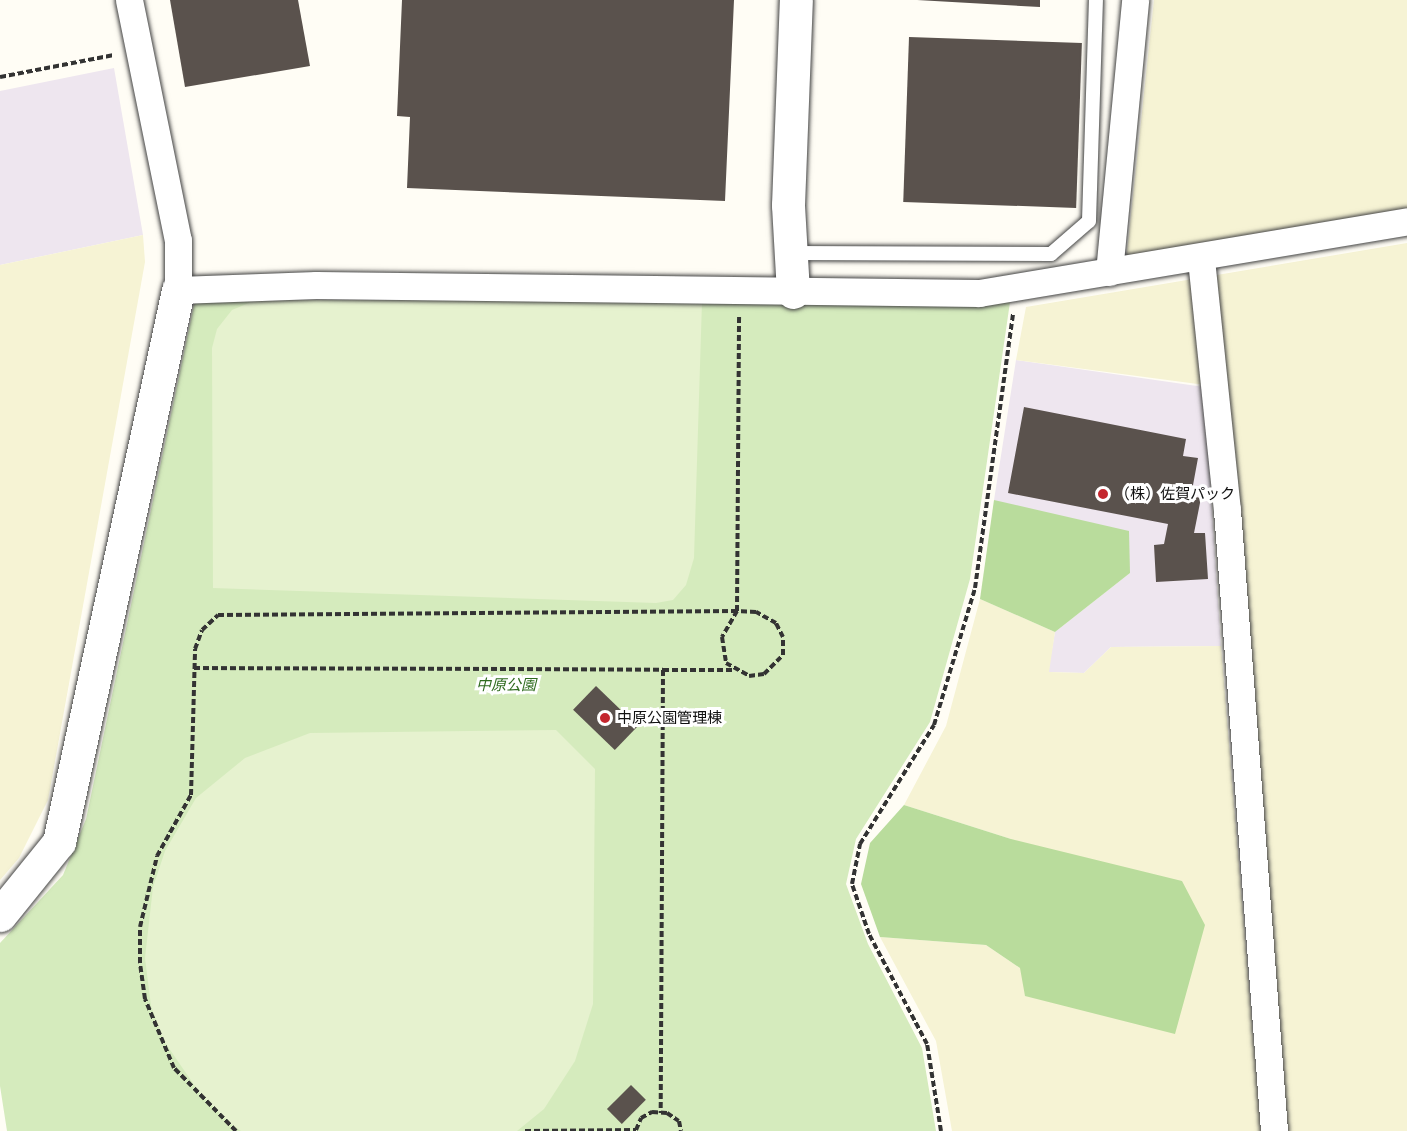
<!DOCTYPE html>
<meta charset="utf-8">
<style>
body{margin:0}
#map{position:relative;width:1407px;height:1131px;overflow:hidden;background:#fffdf5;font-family:"Playfair Display","Noto Sans JP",serif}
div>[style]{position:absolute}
.industrial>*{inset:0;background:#eee6ef}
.farmland>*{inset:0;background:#f6f3d4}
.green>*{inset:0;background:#d5ebbd}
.forest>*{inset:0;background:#b9dc9c}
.pitch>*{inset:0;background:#e6f2cf}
.building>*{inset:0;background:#5a524d;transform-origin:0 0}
.path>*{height:4px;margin-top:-2px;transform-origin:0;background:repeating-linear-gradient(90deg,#333 0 6px,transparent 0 9px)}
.roads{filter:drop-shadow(0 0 2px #444) drop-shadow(0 0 2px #444)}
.service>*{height:14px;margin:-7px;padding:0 7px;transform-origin:7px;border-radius:7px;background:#fff}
.minor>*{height:27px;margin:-13.5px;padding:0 13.5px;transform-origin:13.5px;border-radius:13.5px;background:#fff}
.tertiary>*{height:33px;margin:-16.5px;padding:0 16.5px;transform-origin:16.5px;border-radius:16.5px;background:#fff}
.dots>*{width:16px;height:16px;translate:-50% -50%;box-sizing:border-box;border:3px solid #fff;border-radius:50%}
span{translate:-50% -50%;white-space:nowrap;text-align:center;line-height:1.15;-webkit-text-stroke:6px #fff;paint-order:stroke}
.poi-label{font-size:15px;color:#111}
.left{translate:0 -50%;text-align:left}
.park-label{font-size:15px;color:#2f6b1f;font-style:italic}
</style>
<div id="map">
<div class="industrial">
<i style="clip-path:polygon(114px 68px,143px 235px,0 265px,0 91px)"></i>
<i style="clip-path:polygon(1016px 360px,1204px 387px,1221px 646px,1111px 647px,1084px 673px,1048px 672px,1055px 632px,1130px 573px,994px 500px)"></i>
</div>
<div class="farmland">
<i style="clip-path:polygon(1154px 0,1407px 0,1407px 212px,1126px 261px)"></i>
<i style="clip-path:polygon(143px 235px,145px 262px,48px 800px,19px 858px,0 880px,0 265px)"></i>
<i style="clip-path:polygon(1407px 243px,1407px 1131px,1284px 1131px,1228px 388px,1016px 360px,1026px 307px)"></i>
<i style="clip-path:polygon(980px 599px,1055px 632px,1049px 672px,1084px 673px,1111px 647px,1221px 646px,1261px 1131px,952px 1131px,936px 1041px,880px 937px,986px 945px,1020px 968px,1011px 839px,904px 805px,946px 726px)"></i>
</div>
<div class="green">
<i style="clip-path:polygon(195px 300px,1010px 302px,970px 579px,930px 722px,856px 839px,846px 884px,868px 944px,922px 1048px,936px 1131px,7px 1131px,0 1086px,0 943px,63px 875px,86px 819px)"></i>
</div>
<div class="forest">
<i style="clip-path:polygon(994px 500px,1129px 531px,1130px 573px,1055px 632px,980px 599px)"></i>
<i style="clip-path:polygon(904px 805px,1011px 839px,1182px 881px,1205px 925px,1175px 1034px,1025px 996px,1020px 968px,986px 945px,880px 937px,861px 884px,870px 843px)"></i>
</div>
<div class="pitch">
<i style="clip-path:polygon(256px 300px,702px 301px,694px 558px,686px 585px,673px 600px,656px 603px,213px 588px,212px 348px,217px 329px,232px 310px)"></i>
<i style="clip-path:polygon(556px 730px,595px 769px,593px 1004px,575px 1061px,544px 1109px,517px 1131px,241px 1131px,230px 1123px,201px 1095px,164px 1041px,151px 1006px,145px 958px,153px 887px,165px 851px,196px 798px,245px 758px,310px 733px)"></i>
</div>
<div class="building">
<i style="clip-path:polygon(170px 0,298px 0,310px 66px,185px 87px)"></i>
<i style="clip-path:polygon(402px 0,734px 0,725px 201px,407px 188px,410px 117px,397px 116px)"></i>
<i style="clip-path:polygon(917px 0,1040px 0,1040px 7px)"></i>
<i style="left:909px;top:37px;width:173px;height:165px;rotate:2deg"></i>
<i style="clip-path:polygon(1024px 407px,1186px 439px,1183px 456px,1198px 458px,1191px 496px,1201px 498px,1194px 533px,1205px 533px,1208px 579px,1156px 582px,1154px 545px,1164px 544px,1168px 524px,1008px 493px)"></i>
<i style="left:596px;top:686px;width:58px;height:33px;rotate:44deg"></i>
<i style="left:631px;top:1085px;width:21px;height:34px;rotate:45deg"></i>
</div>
<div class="path">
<i style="left:0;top:77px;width:116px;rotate:-10.9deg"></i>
<i style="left:737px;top:611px;width:30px;rotate:120deg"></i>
<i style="left:722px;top:637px;width:26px;rotate:81deg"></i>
<i style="left:726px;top:663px;width:26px;rotate:29deg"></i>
<i style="left:749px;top:676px;width:15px;rotate:-8deg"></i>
<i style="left:764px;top:674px;width:27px;rotate:-45deg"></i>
<i style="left:783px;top:655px;width:18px;rotate:-90deg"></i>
<i style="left:783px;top:637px;width:16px;rotate:-117deg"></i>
<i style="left:776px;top:623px;width:23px;rotate:-151deg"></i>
<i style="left:756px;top:612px;width:19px;rotate:-177deg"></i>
<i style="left:737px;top:611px;width:295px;rotate:-89.6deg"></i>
<i style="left:194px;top:668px;width:469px;rotate:0.2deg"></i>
<i style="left:663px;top:670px;width:443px;rotate:90.3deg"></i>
<i style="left:663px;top:670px;width:71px"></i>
<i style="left:636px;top:1130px;width:13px;rotate:-67deg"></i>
<i style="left:641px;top:1118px;width:13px;rotate:-29deg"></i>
<i style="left:652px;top:1112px;width:15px;rotate:4deg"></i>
<i style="left:667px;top:1113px;width:14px;rotate:34deg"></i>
<i style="left:679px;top:1121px;width:10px;rotate:79deg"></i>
<i style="left:236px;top:1131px;width:88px;rotate:-134.5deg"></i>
<i style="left:174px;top:1068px;width:75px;rotate:-112.8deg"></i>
<i style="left:145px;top:999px;width:36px;rotate:-98deg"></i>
<i style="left:140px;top:963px;width:36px;rotate:-90deg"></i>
<i style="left:140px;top:927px;width:73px;rotate:-76.5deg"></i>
<i style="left:157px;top:856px;width:70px;rotate:-60.9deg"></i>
<i style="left:191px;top:795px;width:146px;rotate:-88.4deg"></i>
<i style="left:195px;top:649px;width:20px;rotate:-70deg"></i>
<i style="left:202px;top:630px;width:22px;rotate:-43deg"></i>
<i style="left:218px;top:615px;width:519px;rotate:-0.44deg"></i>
<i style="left:525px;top:1131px;width:111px;rotate:-0.5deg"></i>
<i style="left:941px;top:1131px;width:88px;rotate:-99.1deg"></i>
<i style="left:927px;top:1044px;width:124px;rotate:-117.8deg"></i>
<i style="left:869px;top:934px;width:53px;rotate:-108.8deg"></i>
<i style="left:852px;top:884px;width:41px;rotate:-78.7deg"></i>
<i style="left:860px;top:844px;width:140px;rotate:-58.1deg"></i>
<i style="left:934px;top:725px;width:143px;rotate:-73.3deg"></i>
<i style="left:975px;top:588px;width:278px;rotate:-82.1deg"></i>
</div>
<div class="roads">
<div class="service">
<i style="left:790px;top:253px;width:261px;rotate:0.2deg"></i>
<i style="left:1051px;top:254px;width:50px;rotate:-41deg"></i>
<i style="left:1089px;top:221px;width:221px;rotate:-88.2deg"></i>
</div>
<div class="minor">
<i style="left:129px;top:0;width:245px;rotate:78.5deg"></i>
<i style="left:178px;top:240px;width:50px;rotate:90deg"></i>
<i style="left:178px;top:290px;width:138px;rotate:-2.1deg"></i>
<i style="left:316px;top:285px;width:663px;rotate:0.69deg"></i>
<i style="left:979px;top:293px;width:434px;rotate:-9.5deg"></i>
<i style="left:1201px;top:259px;width:252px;rotate:84.1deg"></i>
<i style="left:1227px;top:510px;width:623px;rotate:85.67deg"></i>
<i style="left:1109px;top:272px;width:273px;rotate:-84.5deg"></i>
</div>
<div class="tertiary">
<i style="left:793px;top:292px;width:87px;rotate:-93.3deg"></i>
<i style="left:788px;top:205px;width:205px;rotate:-87.8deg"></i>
<i style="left:0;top:915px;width:94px;rotate:-51.1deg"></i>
<i style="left:59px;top:842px;width:565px;rotate:-77.83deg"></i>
</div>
</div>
<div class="dots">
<i style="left:1103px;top:494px;background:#c4262e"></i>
<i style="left:605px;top:718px;background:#c4262e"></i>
</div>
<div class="poi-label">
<span class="left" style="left:1115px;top:494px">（株）佐賀パック</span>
<span class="left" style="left:617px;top:718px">中原公園管理棟</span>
</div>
<div class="park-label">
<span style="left:506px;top:685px">中原公園</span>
</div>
</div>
